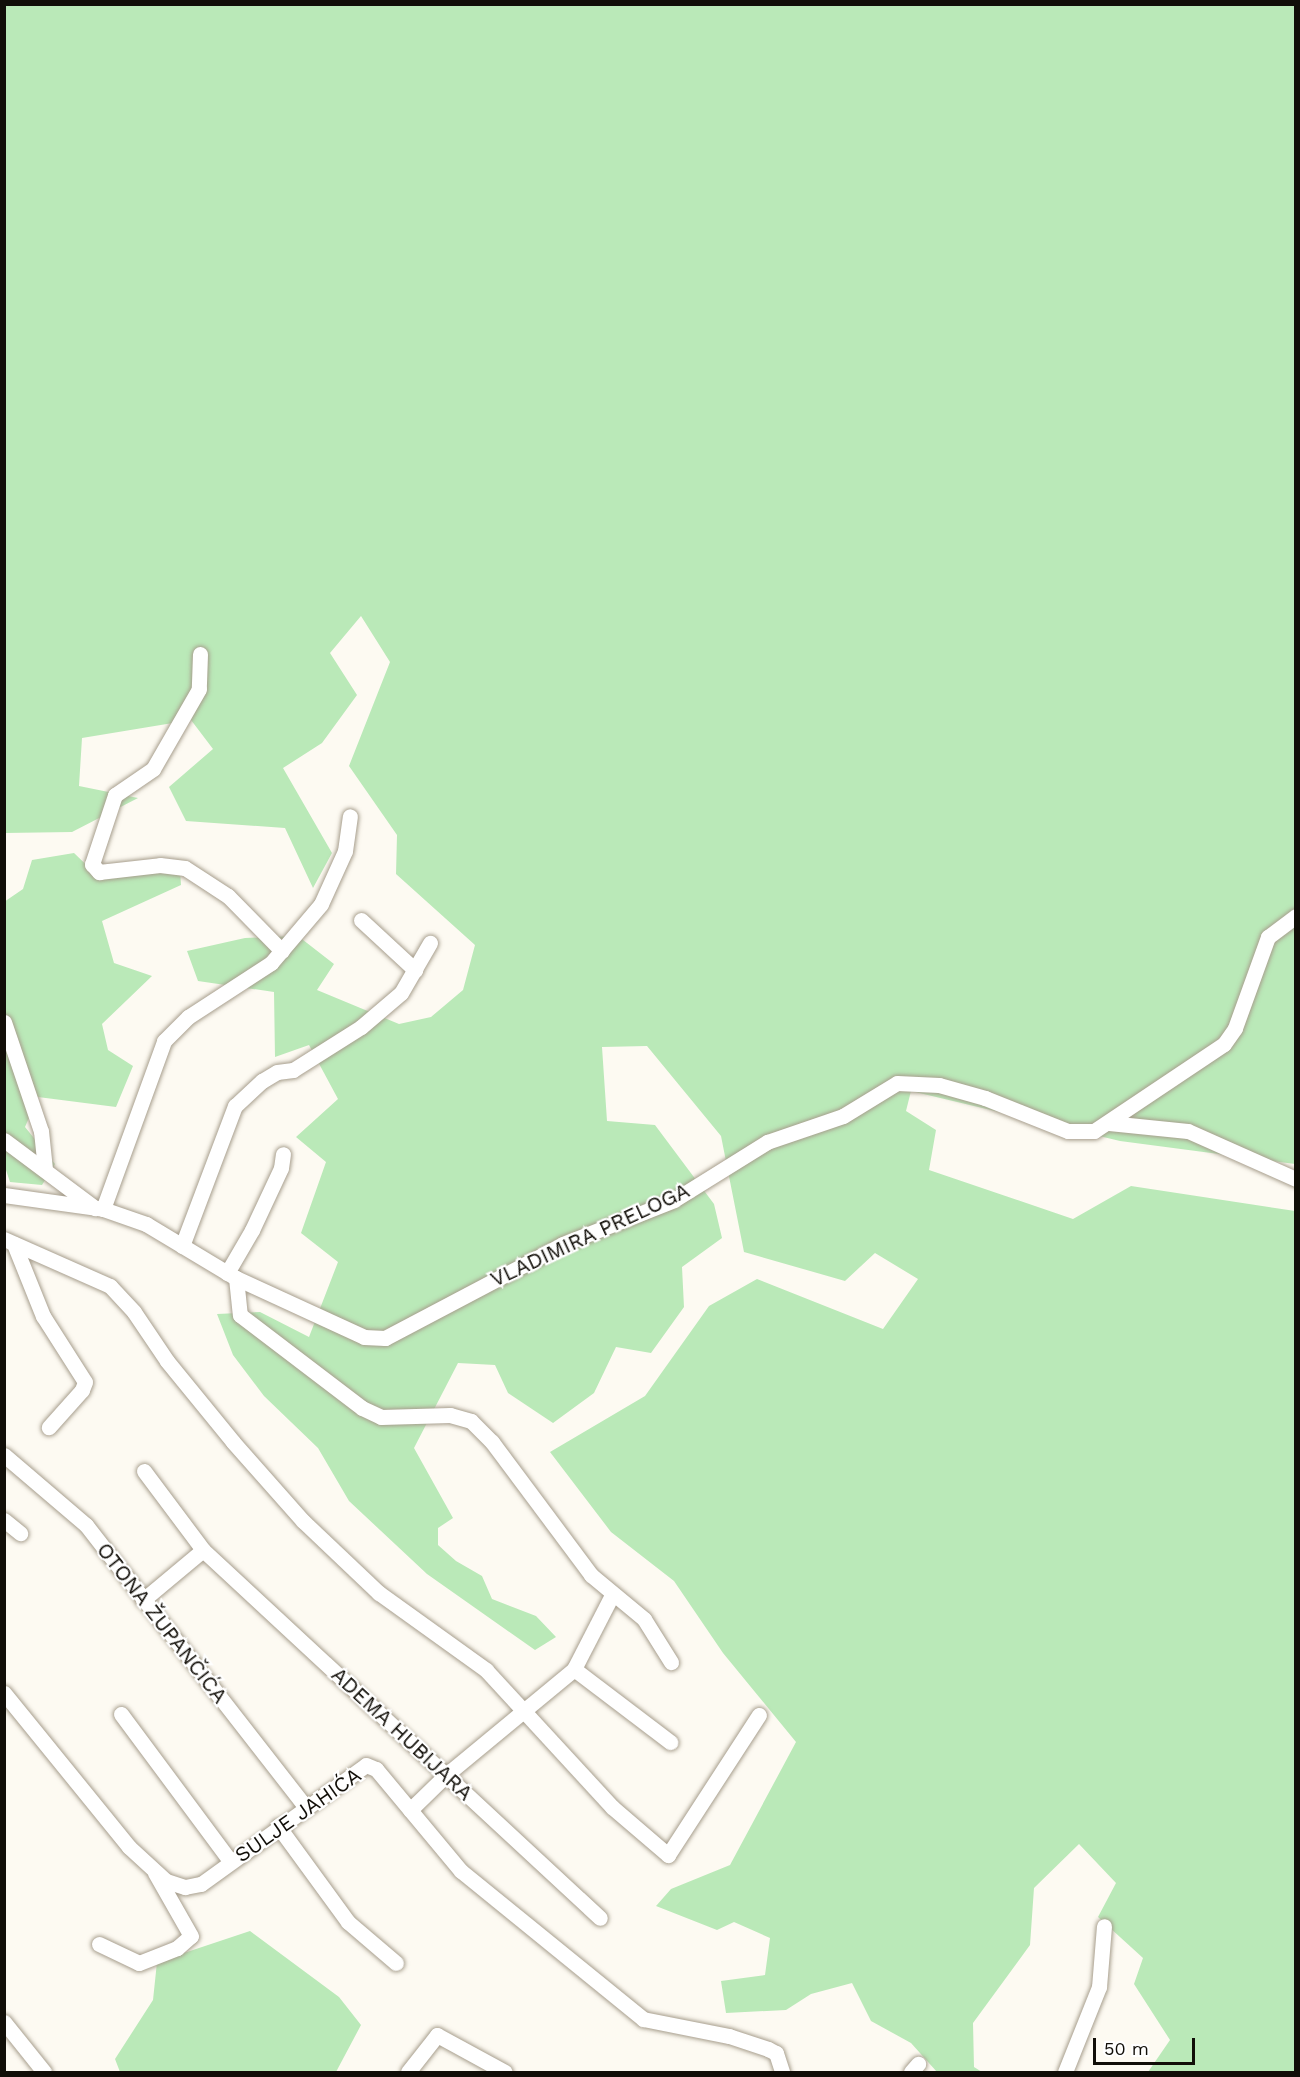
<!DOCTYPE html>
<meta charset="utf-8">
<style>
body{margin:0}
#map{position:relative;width:1300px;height:2077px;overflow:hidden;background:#fdfaf2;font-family:"Work Sans",sans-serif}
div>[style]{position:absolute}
.green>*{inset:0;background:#bae9b8}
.roads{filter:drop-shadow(0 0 2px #a79e8d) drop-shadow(0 0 2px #a79e8d)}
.minor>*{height:15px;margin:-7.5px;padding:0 7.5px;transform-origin:7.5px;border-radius:7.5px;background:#fff}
span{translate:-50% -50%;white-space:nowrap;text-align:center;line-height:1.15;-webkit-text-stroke:4.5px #fff;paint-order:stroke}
.street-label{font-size:21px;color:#110e08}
.frame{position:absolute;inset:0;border:6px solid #110e08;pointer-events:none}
.scale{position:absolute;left:1093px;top:2038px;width:102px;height:27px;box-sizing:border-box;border:3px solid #110e08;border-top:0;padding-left:8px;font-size:18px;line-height:21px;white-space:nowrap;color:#110e08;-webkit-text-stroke:4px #fff;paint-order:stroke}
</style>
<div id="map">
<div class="green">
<i style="clip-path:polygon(4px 5px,1295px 5px,1295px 1164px,1120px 1141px,911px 1091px,906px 1111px,936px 1130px,929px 1170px,1073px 1219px,1131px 1186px,1295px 1211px,1295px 2072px,1148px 2072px,1170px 2040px,1134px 1984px,1143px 1958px,1098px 1917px,1116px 1883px,1079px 1844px,1034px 1888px,1030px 1945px,973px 2023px,974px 2067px,982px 2072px,937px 2072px,911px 2043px,871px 2021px,852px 1983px,811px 1994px,786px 2010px,726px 2013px,721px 1981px,765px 1975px,770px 1938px,734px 1922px,717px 1930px,656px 1906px,671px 1889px,730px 1865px,796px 1742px,723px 1653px,674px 1581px,611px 1532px,550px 1452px,645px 1396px,709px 1306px,757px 1279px,883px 1329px,918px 1279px,875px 1253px,845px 1281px,744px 1252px,721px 1136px,647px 1046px,602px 1047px,607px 1121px,655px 1125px,714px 1204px,722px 1238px,682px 1267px,684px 1307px,651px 1353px,616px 1347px,594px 1393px,553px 1423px,508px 1393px,495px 1365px,458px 1363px,414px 1448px,453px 1518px,438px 1528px,438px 1545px,456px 1561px,482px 1576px,492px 1599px,536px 1616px,556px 1637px,535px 1650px,427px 1574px,349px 1501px,318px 1448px,264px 1396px,233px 1355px,217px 1314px,260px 1312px,309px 1337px,338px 1262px,301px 1233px,326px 1162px,296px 1137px,338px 1099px,309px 1045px,275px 1057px,274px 992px,198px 981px,187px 951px,245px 938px,298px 936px,334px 964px,317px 990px,399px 1024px,431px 1017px,463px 990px,475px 945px,396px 874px,397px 835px,349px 766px,390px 662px,361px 616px,330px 653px,357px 695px,322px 743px,283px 768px,332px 853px,313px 888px,285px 828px,186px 821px,169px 787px,213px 749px,191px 720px,82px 738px,79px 786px,138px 798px,72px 832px,5px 833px)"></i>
<i style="clip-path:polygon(74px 853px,101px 879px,180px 870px,181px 885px,102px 921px,114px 963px,152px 976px,102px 1024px,108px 1050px,133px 1066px,116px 1107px,38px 1097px,25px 1127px,55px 1164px,42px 1185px,10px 1182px,5px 1167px,4px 902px,23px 889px,32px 860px)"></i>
<i style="clip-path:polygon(250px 1931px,339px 1997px,361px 2025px,336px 2072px,120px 2072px,115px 2059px,153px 2000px,157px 1962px)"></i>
</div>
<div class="roads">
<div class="minor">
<i style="left:200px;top:654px;width:35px;rotate:92deg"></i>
<i style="left:199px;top:689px;width:92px;rotate:119.9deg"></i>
<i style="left:153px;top:769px;width:46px;rotate:145.6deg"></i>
<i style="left:115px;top:795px;width:73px;rotate:108.4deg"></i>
<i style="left:92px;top:864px;width:11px;rotate:49deg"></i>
<i style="left:99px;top:872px;width:61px;rotate:-6.5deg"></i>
<i style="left:160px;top:865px;width:25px;rotate:7deg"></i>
<i style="left:185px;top:868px;width:51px;rotate:33.1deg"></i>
<i style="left:228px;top:896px;width:77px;rotate:45.5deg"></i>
<i style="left:361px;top:920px;width:74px;rotate:42.8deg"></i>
<i style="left:4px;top:1022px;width:115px;rotate:71.3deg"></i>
<i style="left:41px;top:1131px;width:39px;rotate:84deg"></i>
<i style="left:1109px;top:1123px;width:79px;rotate:5.8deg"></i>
<i style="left:1188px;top:1131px;width:118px;rotate:24deg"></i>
<i style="left:4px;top:1140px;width:114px;rotate:36.8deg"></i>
<i style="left:4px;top:1195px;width:100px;rotate:8deg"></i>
<i style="left:103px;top:1209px;width:46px;rotate:19.2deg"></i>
<i style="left:146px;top:1224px;width:105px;rotate:31deg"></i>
<i style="left:236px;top:1278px;width:141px;rotate:24.7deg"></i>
<i style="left:364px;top:1337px;width:21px;rotate:3deg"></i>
<i style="left:385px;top:1338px;width:201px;rotate:-27.8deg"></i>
<i style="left:563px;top:1244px;width:119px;rotate:-21.6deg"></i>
<i style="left:674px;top:1200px;width:110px;rotate:-31.9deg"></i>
<i style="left:767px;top:1142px;width:80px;rotate:-18.9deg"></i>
<i style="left:843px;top:1116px;width:63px;rotate:-31.4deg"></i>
<i style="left:897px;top:1083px;width:42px;rotate:2.7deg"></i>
<i style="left:939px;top:1085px;width:48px;rotate:15.8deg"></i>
<i style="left:985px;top:1098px;width:89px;rotate:21.7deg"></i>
<i style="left:1068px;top:1131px;width:26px"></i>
<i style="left:1094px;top:1131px;width:156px;rotate:-33.8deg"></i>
<i style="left:1224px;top:1044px;width:19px;rotate:-55deg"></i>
<i style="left:1235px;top:1028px;width:97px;rotate:-70.1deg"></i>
<i style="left:1268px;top:937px;width:35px;rotate:-37deg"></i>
<i style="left:103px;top:1209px;width:179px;rotate:-70deg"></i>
<i style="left:164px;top:1041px;width:34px;rotate:-45deg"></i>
<i style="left:188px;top:1017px;width:99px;rotate:-33deg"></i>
<i style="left:271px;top:963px;width:77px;rotate:-49.7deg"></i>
<i style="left:321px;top:904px;width:58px;rotate:-65.6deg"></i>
<i style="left:345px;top:851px;width:35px;rotate:-82deg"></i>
<i style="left:4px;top:1239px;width:116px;rotate:23.9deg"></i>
<i style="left:110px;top:1286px;width:35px;rotate:47deg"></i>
<i style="left:134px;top:1312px;width:59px;rotate:56deg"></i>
<i style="left:167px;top:1361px;width:104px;rotate:50.8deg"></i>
<i style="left:233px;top:1442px;width:106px;rotate:48.5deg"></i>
<i style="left:303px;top:1521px;width:105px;rotate:43.5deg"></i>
<i style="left:379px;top:1593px;width:132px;rotate:35.7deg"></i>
<i style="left:486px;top:1670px;width:186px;rotate:47.4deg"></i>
<i style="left:612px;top:1807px;width:74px;rotate:40.6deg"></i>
<i style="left:668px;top:1855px;width:167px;rotate:-57deg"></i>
<i style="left:14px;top:1244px;width:78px;rotate:68.1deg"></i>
<i style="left:43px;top:1316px;width:78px;rotate:57.5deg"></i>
<i style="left:85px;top:1382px;width:9px;rotate:111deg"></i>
<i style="left:82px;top:1390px;width:50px;rotate:131.7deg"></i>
<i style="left:182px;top:1246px;width:150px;rotate:-69.3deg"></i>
<i style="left:235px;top:1106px;width:37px;rotate:-43deg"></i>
<i style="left:262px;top:1081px;width:17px;rotate:-31deg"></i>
<i style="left:277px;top:1072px;width:16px;rotate:-7deg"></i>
<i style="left:293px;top:1070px;width:80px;rotate:-32.3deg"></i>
<i style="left:361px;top:1027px;width:52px;rotate:-40.4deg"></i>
<i style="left:401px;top:993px;width:58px;rotate:-59.9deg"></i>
<i style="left:227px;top:1273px;width:50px;rotate:-59.8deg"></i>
<i style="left:252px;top:1230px;width:68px;rotate:-64.9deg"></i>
<i style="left:281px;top:1168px;width:14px;rotate:-82deg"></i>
<i style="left:236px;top:1278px;width:37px;rotate:84deg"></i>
<i style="left:240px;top:1315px;width:153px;rotate:37.3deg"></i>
<i style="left:362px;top:1408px;width:21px;rotate:25deg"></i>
<i style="left:381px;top:1417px;width:69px;rotate:-1.7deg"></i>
<i style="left:450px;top:1415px;width:22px;rotate:16deg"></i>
<i style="left:471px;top:1421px;width:30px;rotate:45deg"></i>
<i style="left:492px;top:1442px;width:166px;rotate:53.3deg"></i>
<i style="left:591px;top:1575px;width:69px;rotate:39.7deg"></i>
<i style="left:644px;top:1619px;width:51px;rotate:57.9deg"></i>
<i style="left:4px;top:1455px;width:108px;rotate:40.5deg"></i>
<i style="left:86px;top:1525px;width:356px;rotate:52.1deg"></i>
<i style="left:144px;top:1471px;width:99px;rotate:53.2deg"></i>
<i style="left:203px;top:1550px;width:541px;rotate:42.83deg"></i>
<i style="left:4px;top:1520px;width:21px;rotate:39deg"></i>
<i style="left:143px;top:1600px;width:78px;rotate:-39.8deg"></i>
<i style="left:574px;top:1669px;width:121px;rotate:37.2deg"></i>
<i style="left:4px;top:1693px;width:198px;rotate:50.9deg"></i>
<i style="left:129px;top:1847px;width:50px;rotate:42.6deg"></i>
<i style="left:166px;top:1881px;width:20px;rotate:18deg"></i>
<i style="left:185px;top:1887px;width:16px;rotate:-11deg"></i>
<i style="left:201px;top:1884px;width:203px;rotate:-35.8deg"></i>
<i style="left:366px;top:1765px;width:11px;rotate:22deg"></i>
<i style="left:376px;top:1769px;width:133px;rotate:50.2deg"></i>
<i style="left:461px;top:1871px;width:235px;rotate:39.1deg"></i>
<i style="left:643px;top:2019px;width:88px;rotate:11.2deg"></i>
<i style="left:729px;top:2036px;width:41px;rotate:18.4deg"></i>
<i style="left:768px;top:2049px;width:9px;rotate:27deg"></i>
<i style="left:776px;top:2053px;width:20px;rotate:72deg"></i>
<i style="left:121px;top:1714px;width:184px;rotate:53.4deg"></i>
<i style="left:410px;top:1810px;width:50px;rotate:-44.2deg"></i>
<i style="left:446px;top:1775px;width:166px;rotate:-39.6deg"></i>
<i style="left:574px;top:1669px;width:83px;rotate:-62.8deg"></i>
<i style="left:278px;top:1826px;width:119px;rotate:53.9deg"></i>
<i style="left:348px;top:1922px;width:63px;rotate:40.5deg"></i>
<i style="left:99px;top:1944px;width:44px;rotate:25.4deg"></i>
<i style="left:139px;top:1963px;width:41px;rotate:-21.5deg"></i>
<i style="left:177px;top:1948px;width:18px;rotate:-41deg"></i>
<i style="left:191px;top:1936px;width:73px;rotate:-119.7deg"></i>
<i style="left:4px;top:2022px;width:64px;rotate:51.3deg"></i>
<i style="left:408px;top:2072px;width:47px;rotate:-51.9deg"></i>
<i style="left:437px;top:2035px;width:77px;rotate:28.6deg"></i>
<i style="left:911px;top:2072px;width:11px;rotate:-49deg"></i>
<i style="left:1065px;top:2072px;width:92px;rotate:-68.2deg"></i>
<i style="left:1099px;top:1987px;width:61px;rotate:-85.3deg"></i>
</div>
</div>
<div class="street-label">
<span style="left:590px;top:1235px;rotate:-25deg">VLADIMIRA PRELOGA</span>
<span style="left:162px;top:1623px;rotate:52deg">OTONA ŽUPANČIĆA</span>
<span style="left:402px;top:1734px;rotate:43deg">ADEMA HUBIJARA</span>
<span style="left:298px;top:1815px;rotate:-35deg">SULJE JAHIĆA</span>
</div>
<div class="frame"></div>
<div class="scale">50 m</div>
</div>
